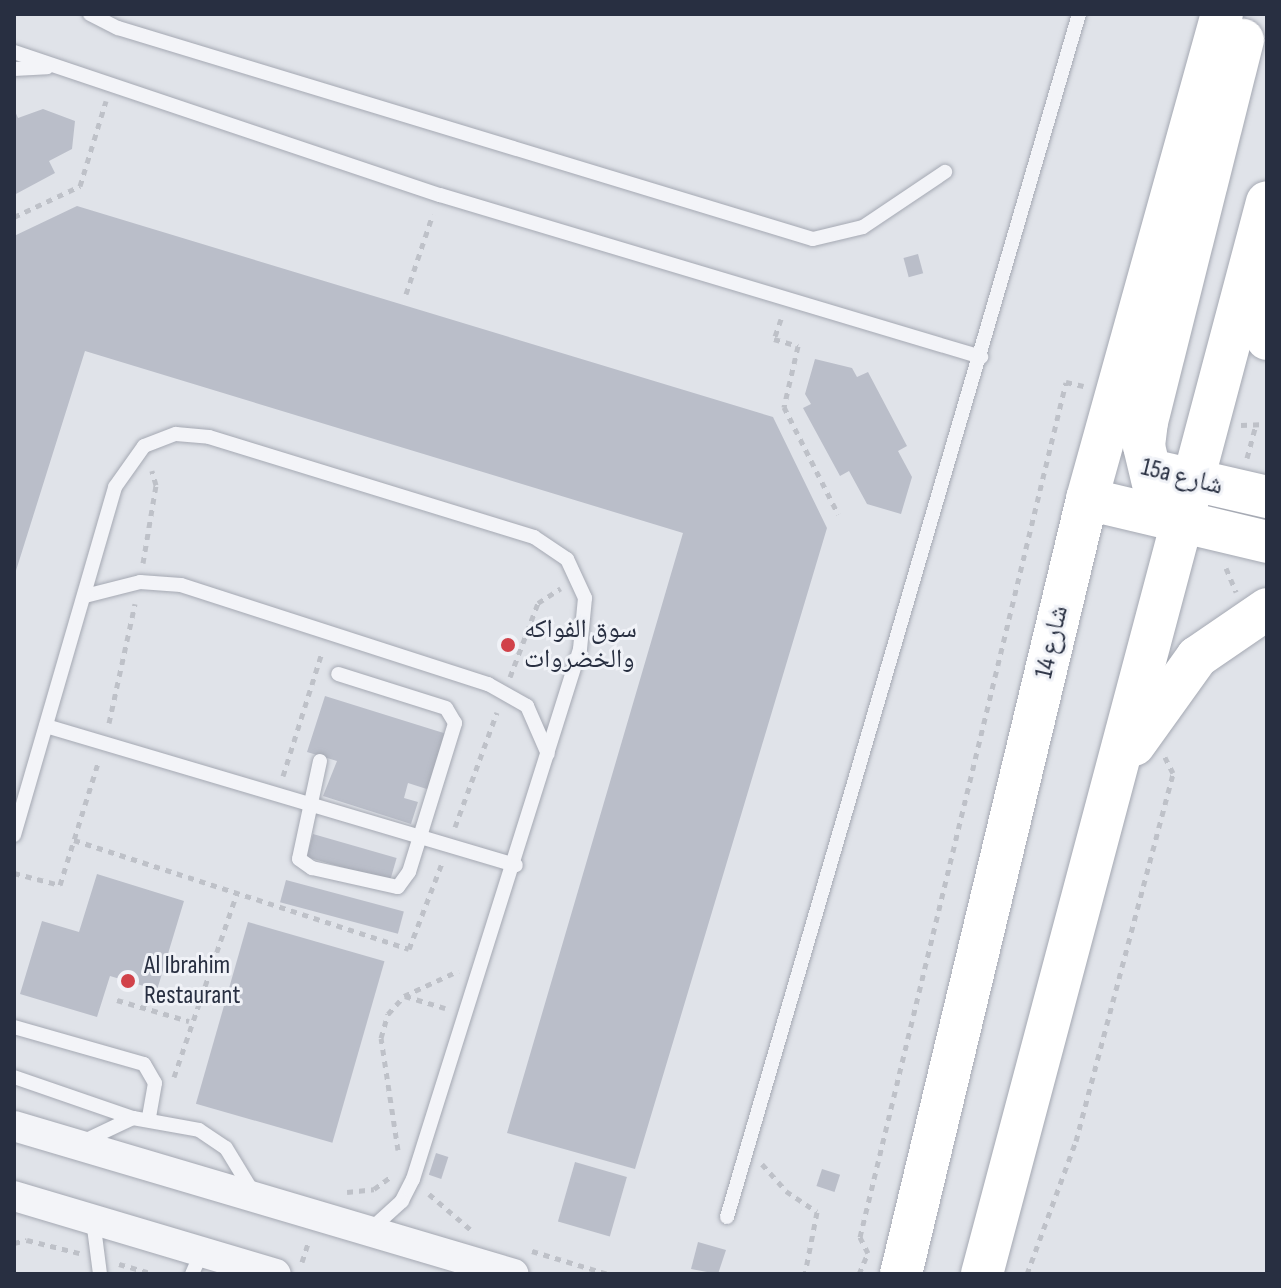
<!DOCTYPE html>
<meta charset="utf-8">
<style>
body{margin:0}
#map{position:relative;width:1281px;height:1288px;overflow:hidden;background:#e0e3e9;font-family:"Sofia Sans Condensed","Noto Naskh Arabic",sans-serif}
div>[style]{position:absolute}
.building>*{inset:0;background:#babec9;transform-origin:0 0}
.path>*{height:5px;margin-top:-2.5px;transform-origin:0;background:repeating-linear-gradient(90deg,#bec1c8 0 6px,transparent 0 12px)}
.roads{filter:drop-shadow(0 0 2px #a5a9b3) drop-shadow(0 0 2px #a5a9b3)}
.lane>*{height:14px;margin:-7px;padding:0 7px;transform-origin:7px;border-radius:7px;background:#f3f4f8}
.street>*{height:30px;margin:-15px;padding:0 15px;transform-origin:15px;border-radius:15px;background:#f3f4f8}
.secondary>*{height:42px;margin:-21px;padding:0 21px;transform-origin:21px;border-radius:21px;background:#fff}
.dots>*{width:22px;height:22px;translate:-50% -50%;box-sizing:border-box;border:4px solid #f0f2f7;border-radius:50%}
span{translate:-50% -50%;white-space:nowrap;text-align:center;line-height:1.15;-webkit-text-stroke:6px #f0f2f7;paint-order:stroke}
.street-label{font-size:26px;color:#282f41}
.poi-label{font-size:26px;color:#282f41}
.left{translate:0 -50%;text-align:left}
.frame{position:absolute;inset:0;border:16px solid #282f41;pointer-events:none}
</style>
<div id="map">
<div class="building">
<i style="clip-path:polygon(14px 109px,18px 118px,43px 109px,75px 121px,72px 149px,49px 161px,55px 173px,14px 195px)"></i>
<i style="clip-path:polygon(77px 206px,773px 417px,827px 528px,635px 1169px,507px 1133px,683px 533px,85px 351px,14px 577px,14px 236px)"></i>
<i style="left:918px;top:254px;width:20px;height:15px;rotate:75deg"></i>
<i style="clip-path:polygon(815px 359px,852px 368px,857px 377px,868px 372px,907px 446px,898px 451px,912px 477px,901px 514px,867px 504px,849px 471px,840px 476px,803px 408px,811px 404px,805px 394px)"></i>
<i style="clip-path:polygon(325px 696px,450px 735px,433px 791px,408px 783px,404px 798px,418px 802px,411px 824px,323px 796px,337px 761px,307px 752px)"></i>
<i style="left:313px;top:834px;width:87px;height:24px;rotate:16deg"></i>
<i style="clip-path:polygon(97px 874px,184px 901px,157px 990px,110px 976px,97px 1017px,20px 994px,42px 921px,79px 932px)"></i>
<i style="left:286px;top:880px;width:122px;height:23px;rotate:15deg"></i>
<i style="left:248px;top:922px;width:142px;height:189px;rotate:16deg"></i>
<i style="left:436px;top:1153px;width:13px;height:23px;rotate:18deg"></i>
<i style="left:575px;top:1162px;width:54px;height:62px;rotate:16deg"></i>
<i style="left:822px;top:1169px;width:19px;height:18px;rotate:18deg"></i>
<i style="clip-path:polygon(698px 1242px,726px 1250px,718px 1274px,691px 1269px)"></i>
</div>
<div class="path">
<i style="left:14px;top:217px;width:73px;rotate:-25.2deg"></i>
<i style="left:80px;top:186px;width:89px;rotate:-73deg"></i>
<i style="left:406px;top:294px;width:84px;rotate:-71.4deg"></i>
<i style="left:781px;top:319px;width:21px;rotate:109deg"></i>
<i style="left:774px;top:339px;width:25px;rotate:16deg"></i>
<i style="left:798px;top:346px;width:63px;rotate:102.9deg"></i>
<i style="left:784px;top:407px;width:120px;rotate:63.2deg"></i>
<i style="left:1241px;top:425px;width:26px;rotate:-2deg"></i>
<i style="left:1247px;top:458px;width:31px;rotate:-75deg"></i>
<i style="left:143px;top:563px;width:79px;rotate:-80.5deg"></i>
<i style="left:156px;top:485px;width:15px;rotate:-106deg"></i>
<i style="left:1226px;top:568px;width:26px;rotate:67deg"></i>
<i style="left:510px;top:677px;width:79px;rotate:-69.3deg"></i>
<i style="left:538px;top:603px;width:27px;rotate:-33deg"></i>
<i style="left:109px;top:723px;width:122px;rotate:-77.7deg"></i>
<i style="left:283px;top:776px;width:130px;rotate:-72.5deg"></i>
<i style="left:455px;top:827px;width:122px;rotate:-69.9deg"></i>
<i style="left:74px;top:840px;width:352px;rotate:18deg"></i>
<i style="left:409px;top:949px;width:92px;rotate:-69deg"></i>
<i style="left:14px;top:873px;width:48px;rotate:14.6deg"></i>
<i style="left:60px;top:885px;width:131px;rotate:-72.7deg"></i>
<i style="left:405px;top:996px;width:42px;rotate:16.7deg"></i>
<i style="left:117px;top:1000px;width:75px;rotate:16.3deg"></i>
<i style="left:174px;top:1077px;width:194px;rotate:-71.1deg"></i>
<i style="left:398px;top:1150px;width:113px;rotate:-98.6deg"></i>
<i style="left:381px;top:1038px;width:25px;rotate:-74deg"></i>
<i style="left:388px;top:1014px;width:24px;rotate:-48deg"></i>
<i style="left:404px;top:996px;width:60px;rotate:-24.8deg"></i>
<i style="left:762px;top:1164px;width:36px;rotate:48deg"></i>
<i style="left:786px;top:1191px;width:37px;rotate:34deg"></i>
<i style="left:817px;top:1212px;width:63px;rotate:101deg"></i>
<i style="left:347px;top:1192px;width:27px;rotate:-6deg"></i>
<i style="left:374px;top:1189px;width:19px;rotate:-36deg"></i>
<i style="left:429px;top:1194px;width:54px;rotate:40.5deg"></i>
<i style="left:14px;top:1243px;width:13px;rotate:-13deg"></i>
<i style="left:27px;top:1240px;width:54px;rotate:14deg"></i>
<i style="left:532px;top:1251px;width:79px;rotate:16.8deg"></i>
<i style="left:302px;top:1262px;width:22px;rotate:-72deg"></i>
<i style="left:119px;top:1264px;width:36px;rotate:16deg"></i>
<i style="left:859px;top:1274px;width:23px;rotate:-67deg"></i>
<i style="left:868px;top:1253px;width:18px;rotate:-117deg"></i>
<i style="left:860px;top:1237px;width:879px;rotate:-76.45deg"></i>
<i style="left:1066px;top:382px;width:18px;rotate:13deg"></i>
<i style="left:1027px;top:1274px;width:142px;rotate:-69.8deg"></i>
<i style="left:1076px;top:1141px;width:381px;rotate:-75.2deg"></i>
<i style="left:1173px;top:773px;width:18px;rotate:-117deg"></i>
</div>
<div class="roads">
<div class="lane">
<i style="left:90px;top:14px;width:31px;rotate:27deg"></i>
<i style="left:118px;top:28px;width:726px;rotate:16.89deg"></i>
<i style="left:813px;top:239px;width:51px;rotate:-13.5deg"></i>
<i style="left:863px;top:227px;width:99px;rotate:-33.9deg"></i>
<i style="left:14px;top:52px;width:449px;rotate:18.6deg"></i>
<i style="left:440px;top:195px;width:565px;rotate:16.67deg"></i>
<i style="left:14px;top:69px;width:33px;rotate:-3deg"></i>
<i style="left:85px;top:596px;width:57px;rotate:-14.3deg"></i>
<i style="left:140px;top:582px;width:41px;rotate:4.2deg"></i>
<i style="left:181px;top:585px;width:323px;rotate:17.9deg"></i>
<i style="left:488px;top:684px;width:45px;rotate:29.4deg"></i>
<i style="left:527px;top:706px;width:52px;rotate:66.4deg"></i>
<i style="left:46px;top:726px;width:490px;rotate:16.5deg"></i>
<i style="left:320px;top:761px;width:100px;rotate:102.1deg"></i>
<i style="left:299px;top:859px;width:16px;rotate:35deg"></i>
<i style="left:312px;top:868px;width:88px;rotate:12.5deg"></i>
<i style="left:398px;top:887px;width:19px;rotate:-54deg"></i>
<i style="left:409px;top:872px;width:156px;rotate:-72.8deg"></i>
<i style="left:455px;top:723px;width:17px;rotate:-121deg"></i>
<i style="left:446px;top:708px;width:113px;rotate:-162.5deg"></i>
<i style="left:14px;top:835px;width:362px;rotate:-73.8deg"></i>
<i style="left:115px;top:487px;width:50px;rotate:-54.7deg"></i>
<i style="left:144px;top:446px;width:34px;rotate:-21deg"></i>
<i style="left:176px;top:434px;width:33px;rotate:5deg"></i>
<i style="left:209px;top:437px;width:340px;rotate:17.1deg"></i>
<i style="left:534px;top:537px;width:40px;rotate:34deg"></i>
<i style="left:567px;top:559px;width:43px;rotate:65.2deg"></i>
<i style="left:585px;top:598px;width:51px;rotate:95.6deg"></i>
<i style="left:580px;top:649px;width:556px;rotate:107.49deg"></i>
<i style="left:413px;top:1179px;width:25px;rotate:117deg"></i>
<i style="left:402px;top:1201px;width:43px;rotate:137.8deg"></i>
<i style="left:14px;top:1027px;width:135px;rotate:15.9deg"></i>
<i style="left:144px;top:1064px;width:22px;rotate:60deg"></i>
<i style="left:155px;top:1083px;width:35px;rotate:100deg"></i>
<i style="left:14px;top:1077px;width:126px;rotate:19deg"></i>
<i style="left:78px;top:1144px;width:61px;rotate:-25.3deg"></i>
<i style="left:133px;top:1118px;width:67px;rotate:10.3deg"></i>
<i style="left:199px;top:1130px;width:32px;rotate:34deg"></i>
<i style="left:226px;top:1148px;width:54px;rotate:58.7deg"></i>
<i style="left:727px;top:1217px;width:1253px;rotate:-73.69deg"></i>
<i style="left:93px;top:1220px;width:54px;rotate:82.6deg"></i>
<i style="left:192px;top:1274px;width:24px;rotate:-66deg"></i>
</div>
<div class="street">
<i style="left:14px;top:1126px;width:521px;rotate:16.49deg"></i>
<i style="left:14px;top:1196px;width:273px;rotate:16.6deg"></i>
</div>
<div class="secondary">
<i style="left:1267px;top:265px;width:74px;rotate:90deg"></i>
<i style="left:1163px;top:473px;width:107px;rotate:13deg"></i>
<i style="left:1087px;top:499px;width:185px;rotate:13.4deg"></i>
<i style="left:1180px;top:520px;width:41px;rotate:-129.1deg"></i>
<i style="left:1154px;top:488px;width:43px;rotate:-103.4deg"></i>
<i style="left:1144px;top:446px;width:24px;rotate:-83deg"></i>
<i style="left:1147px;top:422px;width:394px;rotate:-75.9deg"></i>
<i style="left:1134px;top:745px;width:108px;rotate:-54.4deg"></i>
<i style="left:1197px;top:657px;width:85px;rotate:-34.4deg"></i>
<i style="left:901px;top:1274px;width:797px;rotate:-76.5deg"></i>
<i style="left:1087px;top:499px;width:503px;rotate:-74.45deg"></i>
<i style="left:982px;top:1274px;width:1109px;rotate:-75.11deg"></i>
</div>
</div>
<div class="dots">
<i style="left:508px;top:645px;background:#d1424a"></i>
<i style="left:128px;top:981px;background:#d1424a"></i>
</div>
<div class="street-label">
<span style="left:1182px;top:477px;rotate:14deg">15a شارع</span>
<span style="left:1052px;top:642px;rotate:-77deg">شارع 14</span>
</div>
<div class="poi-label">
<span class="left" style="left:524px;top:645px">سوق الفواكه<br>والخضروات</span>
<span class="left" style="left:144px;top:981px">Al Ibrahim<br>Restaurant</span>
</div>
<div class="frame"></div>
</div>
